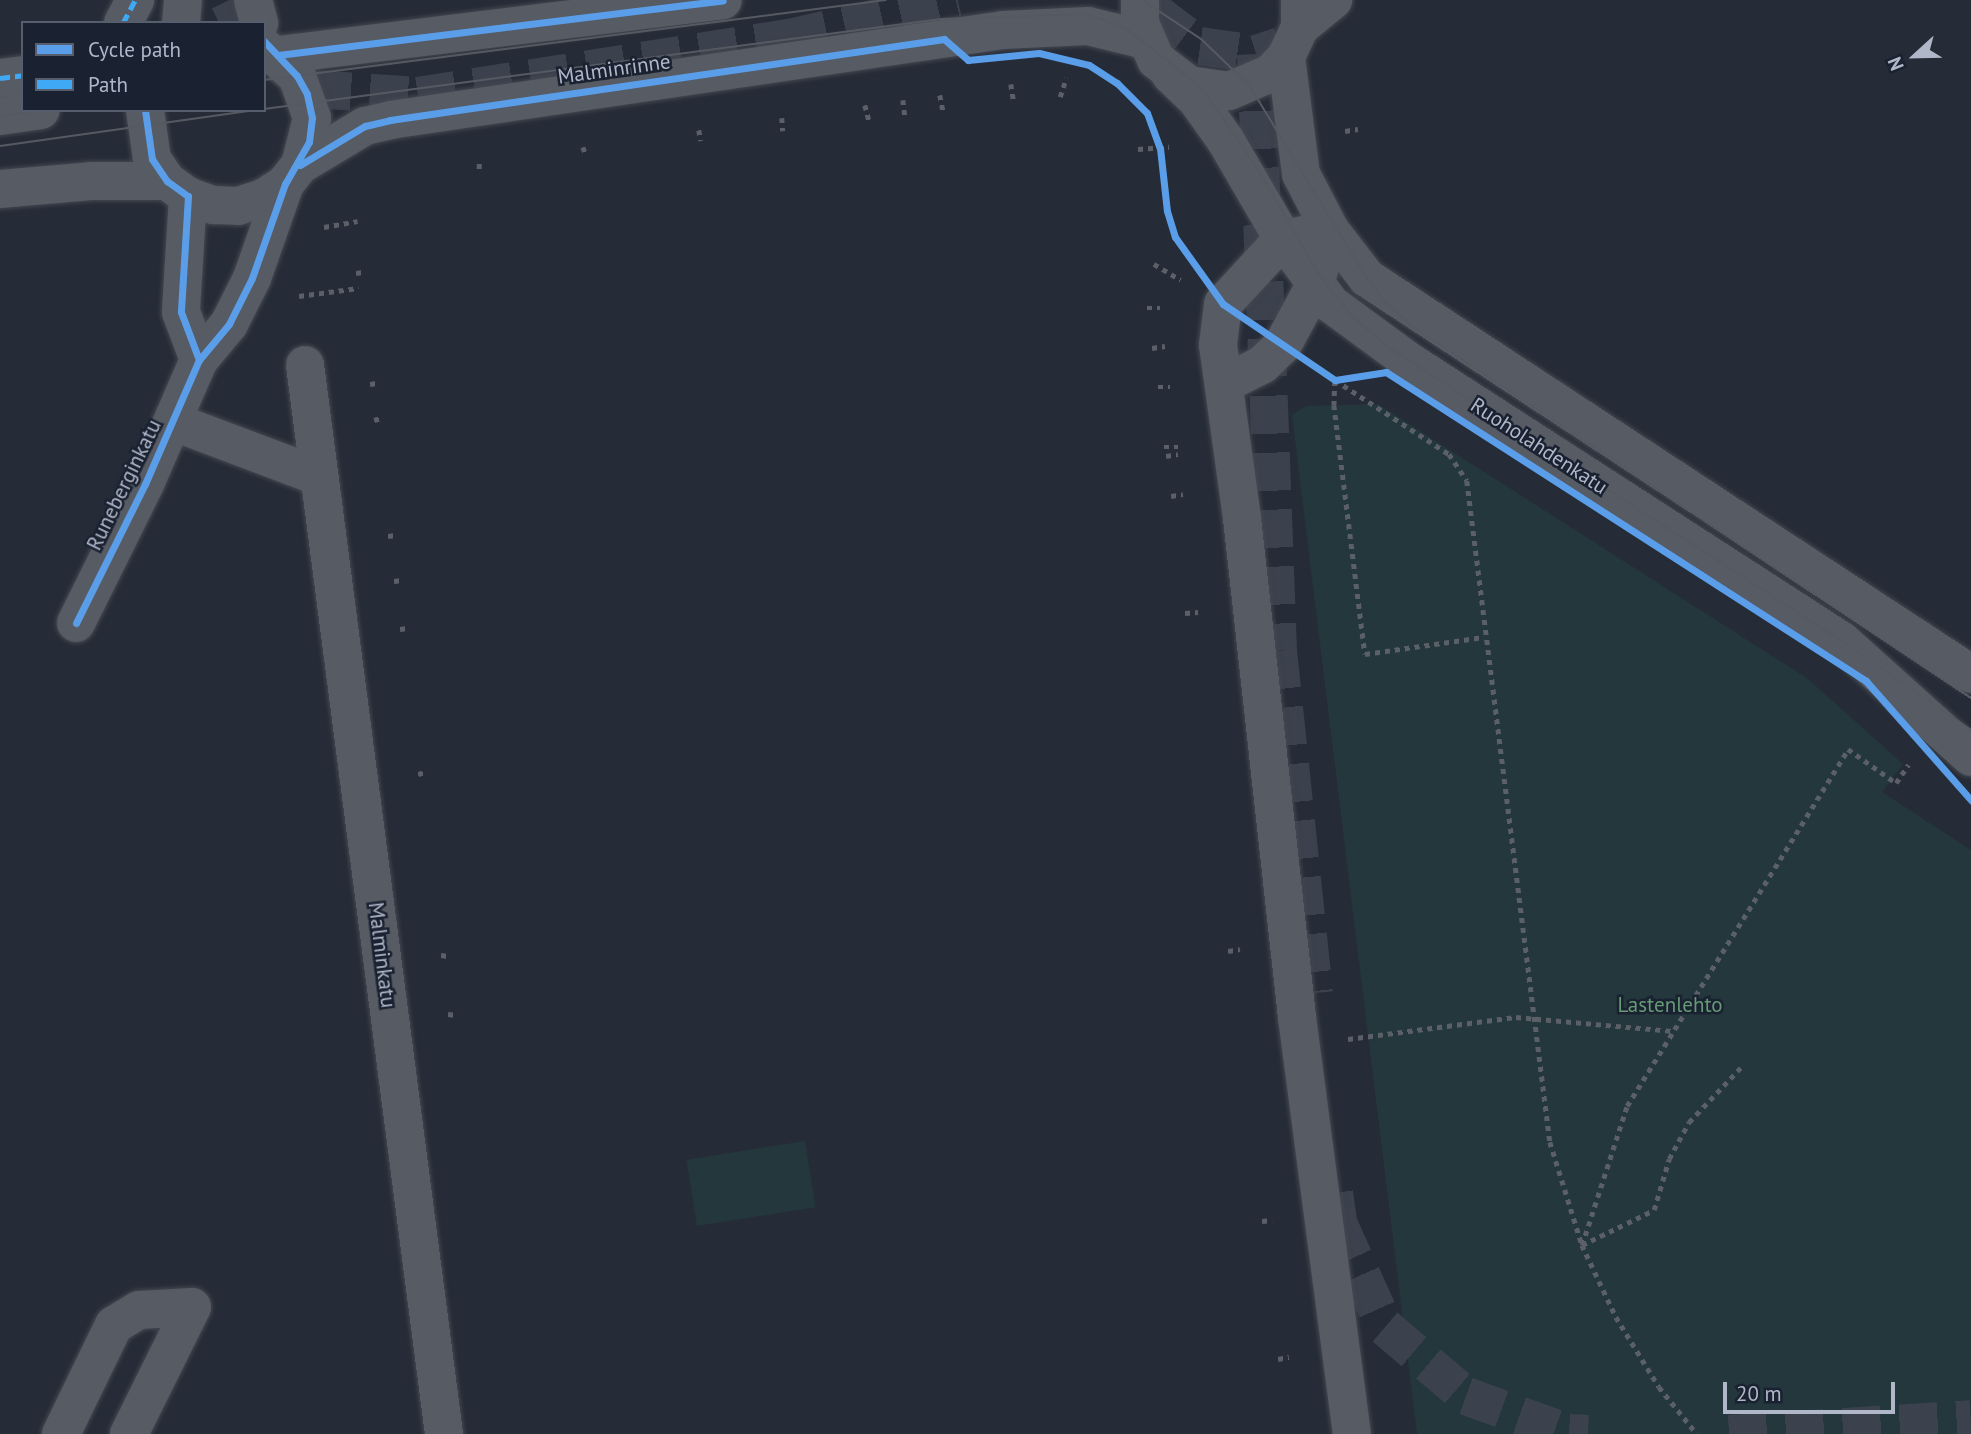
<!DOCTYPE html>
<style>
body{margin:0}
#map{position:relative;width:1971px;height:1434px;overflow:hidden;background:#262c37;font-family:"PT Sans",sans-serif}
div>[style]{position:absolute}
.green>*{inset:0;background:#23373d;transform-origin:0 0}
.minor-tunnel>*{height:38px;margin-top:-19px;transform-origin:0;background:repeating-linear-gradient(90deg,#3b414d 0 38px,transparent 0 57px)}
.path>*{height:4.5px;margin-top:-2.25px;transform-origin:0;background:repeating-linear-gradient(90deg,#5a5f68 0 5px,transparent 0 10px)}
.roads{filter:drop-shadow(0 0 2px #434750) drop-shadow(0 0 2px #434750)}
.minor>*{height:38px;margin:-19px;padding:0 19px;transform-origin:19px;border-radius:19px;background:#575b64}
.tram>*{height:2px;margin:-1px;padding:0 1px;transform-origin:1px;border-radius:1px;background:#555a62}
.quiet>*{height:5px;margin-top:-2.5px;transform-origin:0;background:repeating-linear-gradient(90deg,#3fa9f5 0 10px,transparent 0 15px)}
.cycleway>*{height:7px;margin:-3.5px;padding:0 3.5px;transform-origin:3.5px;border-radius:3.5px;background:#5a9eea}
span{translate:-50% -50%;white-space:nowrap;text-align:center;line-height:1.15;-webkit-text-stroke:5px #1a2231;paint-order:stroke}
.street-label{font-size:21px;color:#b0b7c8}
.park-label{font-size:21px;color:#659b75}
.legend{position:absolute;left:21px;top:21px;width:245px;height:91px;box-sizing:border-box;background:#1a2231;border:2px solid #565e6d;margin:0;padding:9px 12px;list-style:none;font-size:21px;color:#b0b7c8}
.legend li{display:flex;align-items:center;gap:14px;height:35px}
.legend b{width:35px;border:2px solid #565e6d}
.north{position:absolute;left:1880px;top:21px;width:70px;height:70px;-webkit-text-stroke:5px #1a2231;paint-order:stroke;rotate:248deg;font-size:19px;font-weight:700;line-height:28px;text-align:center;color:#b0b7c8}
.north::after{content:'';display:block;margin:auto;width:24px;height:32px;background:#b0b7c8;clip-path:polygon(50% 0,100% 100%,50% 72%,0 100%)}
.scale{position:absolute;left:1723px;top:1382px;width:172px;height:32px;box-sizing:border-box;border:4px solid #b0b7c8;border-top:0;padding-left:9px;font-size:21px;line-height:24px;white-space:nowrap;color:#b0b7c8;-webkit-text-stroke:5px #1a2231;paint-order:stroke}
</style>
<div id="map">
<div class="green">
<i style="clip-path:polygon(1378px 404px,1808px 679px,1903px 764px,1882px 792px,1971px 850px,1971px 1434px,1417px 1434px,1292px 415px,1306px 406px)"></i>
<i style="left:805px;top:1141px;width:67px;height:120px;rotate:81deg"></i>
</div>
<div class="minor-tunnel">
<i style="left:229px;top:0;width:25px;rotate:64deg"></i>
<i style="left:1150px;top:0;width:13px;rotate:67deg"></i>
<i style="left:1155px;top:12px;width:56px;rotate:37.1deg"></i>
<i style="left:1200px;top:46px;width:57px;rotate:8.1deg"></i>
<i style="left:1256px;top:54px;width:25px;rotate:-18deg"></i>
<i style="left:1256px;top:54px;width:597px;rotate:87.89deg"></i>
<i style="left:1278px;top:651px;width:344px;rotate:84deg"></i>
<i style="left:278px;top:63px;width:44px;rotate:36.6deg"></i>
<i style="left:313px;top:89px;width:105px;rotate:3.8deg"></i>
<i style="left:418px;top:96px;width:376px;rotate:-8.9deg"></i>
<i style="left:789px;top:38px;width:173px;rotate:-12.7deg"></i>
<i style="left:1334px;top:1193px;width:30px;rotate:82deg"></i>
<i style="left:1338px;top:1223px;width:114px;rotate:65.7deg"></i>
<i style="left:1385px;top:1327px;width:106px;rotate:40.4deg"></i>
<i style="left:1466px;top:1396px;width:109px;rotate:19.8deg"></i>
<i style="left:1569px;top:1433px;width:19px;rotate:3deg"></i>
<i style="left:1729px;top:1434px;width:242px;rotate:-3.5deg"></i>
</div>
<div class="path">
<i style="left:1011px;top:84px;width:18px;rotate:81deg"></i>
<i style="left:940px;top:95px;width:16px;rotate:79deg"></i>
<i style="left:1060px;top:97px;width:20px;rotate:-72deg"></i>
<i style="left:903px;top:100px;width:16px;rotate:83deg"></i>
<i style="left:865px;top:105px;width:16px;rotate:75deg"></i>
<i style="left:782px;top:118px;width:13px;rotate:86deg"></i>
<i style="left:699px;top:130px;width:11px;rotate:80deg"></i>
<i style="left:1345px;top:131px;width:13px;rotate:-9deg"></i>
<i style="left:583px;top:147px;width:9px;rotate:69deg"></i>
<i style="left:1138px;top:149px;width:31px;rotate:-4deg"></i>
<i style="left:479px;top:169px;width:10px;rotate:-90deg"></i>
<i style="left:324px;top:227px;width:34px;rotate:-10deg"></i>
<i style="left:1154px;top:264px;width:31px;rotate:31deg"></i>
<i style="left:356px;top:273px;width:7px;rotate:-8deg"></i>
<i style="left:299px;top:296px;width:60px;rotate:-7.7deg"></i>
<i style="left:1147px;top:308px;width:13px"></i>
<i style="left:1152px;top:348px;width:13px;rotate:-9deg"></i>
<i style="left:1335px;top:380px;width:136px;rotate:33deg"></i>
<i style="left:1449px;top:454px;width:32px;rotate:56deg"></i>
<i style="left:1467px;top:481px;width:666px;rotate:82.84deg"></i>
<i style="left:1550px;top:1142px;width:108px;rotate:72.7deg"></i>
<i style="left:1582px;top:1245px;width:80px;rotate:64.7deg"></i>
<i style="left:1616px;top:1317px;width:82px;rotate:58.4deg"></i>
<i style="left:1659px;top:1387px;width:60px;rotate:51deg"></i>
<i style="left:1335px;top:381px;width:24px;rotate:92deg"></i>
<i style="left:1334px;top:405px;width:251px;rotate:82.9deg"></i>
<i style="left:1365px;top:654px;width:120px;rotate:-8.1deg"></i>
<i style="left:370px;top:384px;width:7px;rotate:-8deg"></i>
<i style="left:1158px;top:387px;width:12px"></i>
<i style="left:374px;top:420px;width:7px;rotate:-16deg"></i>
<i style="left:1164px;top:447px;width:14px"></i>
<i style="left:1166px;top:456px;width:12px;rotate:-9deg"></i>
<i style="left:1171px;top:496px;width:12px;rotate:-9deg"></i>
<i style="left:388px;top:536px;width:8px;rotate:-7deg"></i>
<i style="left:394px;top:581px;width:8px;rotate:-7deg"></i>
<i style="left:1185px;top:613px;width:13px;rotate:-4deg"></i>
<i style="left:400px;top:629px;width:8px;rotate:-7deg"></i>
<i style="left:418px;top:774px;width:8px;rotate:-14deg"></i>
<i style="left:1228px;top:951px;width:12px;rotate:-9deg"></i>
<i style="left:441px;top:955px;width:7px;rotate:8deg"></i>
<i style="left:448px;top:1014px;width:8px;rotate:7deg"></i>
<i style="left:1348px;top:1039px;width:169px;rotate:-7.5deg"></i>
<i style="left:1516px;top:1017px;width:159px;rotate:5.1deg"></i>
<i style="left:1262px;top:1221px;width:10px;rotate:-6deg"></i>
<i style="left:1582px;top:1245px;width:146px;rotate:-72.1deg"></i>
<i style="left:1627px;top:1106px;width:420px;rotate:-58.2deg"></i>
<i style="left:1848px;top:749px;width:59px;rotate:35.3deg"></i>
<i style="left:1896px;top:783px;width:22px;rotate:-56deg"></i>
<i style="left:1582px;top:1245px;width:80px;rotate:-25.9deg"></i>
<i style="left:1654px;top:1210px;width:53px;rotate:-73.6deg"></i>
<i style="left:1669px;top:1159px;width:42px;rotate:-61.6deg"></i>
<i style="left:1689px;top:1122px;width:79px;rotate:-46.5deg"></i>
<i style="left:1278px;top:1359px;width:11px;rotate:-10deg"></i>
</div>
<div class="roads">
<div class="minor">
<i style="left:253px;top:0;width:24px;rotate:75deg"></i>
<i style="left:1140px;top:0;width:23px;rotate:90deg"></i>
<i style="left:1140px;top:23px;width:40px;rotate:66.6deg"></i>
<i style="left:1156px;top:60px;width:41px;rotate:37.1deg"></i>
<i style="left:1189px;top:85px;width:40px;rotate:8.5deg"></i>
<i style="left:1229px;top:91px;width:46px;rotate:-23.2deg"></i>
<i style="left:1271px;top:73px;width:22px;rotate:-47deg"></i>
<i style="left:1286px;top:57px;width:33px;rotate:-65deg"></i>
<i style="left:1300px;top:27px;width:27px;rotate:-90deg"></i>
<i style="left:123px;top:23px;width:26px;rotate:-62deg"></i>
<i style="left:181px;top:23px;width:23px;rotate:-85deg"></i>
<i style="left:1300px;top:27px;width:43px;rotate:-39.3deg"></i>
<i style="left:278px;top:55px;width:448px;rotate:-7deg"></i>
<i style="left:1286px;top:57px;width:118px;rotate:82.7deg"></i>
<i style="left:1301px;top:174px;width:63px;rotate:62.6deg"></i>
<i style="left:1330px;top:230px;width:61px;rotate:52.4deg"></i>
<i style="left:1367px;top:278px;width:722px;rotate:33.25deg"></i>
<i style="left:1170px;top:74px;width:37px;rotate:44deg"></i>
<i style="left:1197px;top:100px;width:50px;rotate:54.7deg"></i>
<i style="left:1226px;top:141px;width:113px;rotate:59.8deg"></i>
<i style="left:1283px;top:239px;width:81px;rotate:53.6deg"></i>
<i style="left:1331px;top:304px;width:98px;rotate:36.3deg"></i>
<i style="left:1410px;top:362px;width:514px;rotate:32.86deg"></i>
<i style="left:1842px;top:641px;width:173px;rotate:42deg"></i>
<i style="left:0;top:78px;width:23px;rotate:-7deg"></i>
<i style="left:145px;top:110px;width:49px;rotate:81.9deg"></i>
<i style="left:152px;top:159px;width:27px;rotate:56deg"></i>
<i style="left:167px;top:181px;width:26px;rotate:36deg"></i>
<i style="left:188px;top:196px;width:27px;rotate:20deg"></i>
<i style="left:213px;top:205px;width:25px;rotate:2deg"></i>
<i style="left:238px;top:206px;width:26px;rotate:-18deg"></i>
<i style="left:263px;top:198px;width:26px;rotate:-32deg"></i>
<i style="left:285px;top:184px;width:24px;rotate:-52deg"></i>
<i style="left:300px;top:165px;width:49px;rotate:-75.7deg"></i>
<i style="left:312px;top:118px;width:45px;rotate:-109.7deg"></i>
<i style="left:297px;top:76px;width:44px;rotate:-138.7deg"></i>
<i style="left:0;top:116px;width:41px;rotate:-8.3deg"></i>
<i style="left:300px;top:165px;width:76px;rotate:-31deg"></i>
<i style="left:365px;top:126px;width:26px;rotate:-13deg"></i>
<i style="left:390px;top:120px;width:620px;rotate:-8.35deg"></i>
<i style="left:1003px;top:30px;width:85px;rotate:-2.7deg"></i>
<i style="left:1088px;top:26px;width:59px;rotate:13.8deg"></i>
<i style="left:0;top:189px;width:91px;rotate:-5deg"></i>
<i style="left:91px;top:181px;width:76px"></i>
<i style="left:188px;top:196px;width:116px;rotate:93.5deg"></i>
<i style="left:181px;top:312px;width:51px;rotate:69.4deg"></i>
<i style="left:305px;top:365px;width:1078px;rotate:82.59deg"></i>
<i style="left:1226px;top:383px;width:40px;rotate:-26.6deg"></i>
<i style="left:1262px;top:365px;width:28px;rotate:-44deg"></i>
<i style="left:1282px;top:346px;width:69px;rotate:-61.6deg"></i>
<i style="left:1315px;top:285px;width:57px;rotate:-74.7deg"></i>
<i style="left:1330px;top:230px;width:48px;rotate:169.2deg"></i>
<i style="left:1283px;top:239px;width:88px;rotate:132.7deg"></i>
<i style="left:1223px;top:304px;width:41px;rotate:97deg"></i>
<i style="left:1218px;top:345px;width:175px;rotate:82.1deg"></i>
<i style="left:1242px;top:518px;width:502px;rotate:83.71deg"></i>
<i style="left:1297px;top:1017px;width:421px;rotate:82.5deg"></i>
<i style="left:174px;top:422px;width:154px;rotate:20.6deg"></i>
<i style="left:76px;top:623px;width:155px;rotate:-63.6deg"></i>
<i style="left:145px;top:484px;width:135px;rotate:-66.5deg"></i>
<i style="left:199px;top:360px;width:47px;rotate:-50.2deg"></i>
<i style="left:229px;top:324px;width:51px;rotate:-63.4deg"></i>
<i style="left:252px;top:278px;width:100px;rotate:-70.7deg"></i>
<i style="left:61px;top:1434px;width:121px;rotate:-64.1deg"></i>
<i style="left:114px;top:1325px;width:29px;rotate:-31deg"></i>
<i style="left:139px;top:1310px;width:53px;rotate:-3.2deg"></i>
<i style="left:192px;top:1307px;width:142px;rotate:116.4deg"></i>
</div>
</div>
<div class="tram">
<i style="left:1142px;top:0;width:71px;rotate:33.5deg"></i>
<i style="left:1201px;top:39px;width:66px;rotate:43.8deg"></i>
<i style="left:1249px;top:85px;width:219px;rotate:58.6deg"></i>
<i style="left:1363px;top:272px;width:36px;rotate:54deg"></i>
<i style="left:1384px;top:301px;width:39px;rotate:42deg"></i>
<i style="left:1413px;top:327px;width:670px;rotate:33.62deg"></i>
<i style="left:264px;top:80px;width:627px;rotate:-7.33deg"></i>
<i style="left:264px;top:109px;width:683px;rotate:-7.57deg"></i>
<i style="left:941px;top:19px;width:145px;rotate:-2deg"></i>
<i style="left:1086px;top:14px;width:40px;rotate:18.9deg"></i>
<i style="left:1124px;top:27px;width:99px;rotate:38deg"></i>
<i style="left:1202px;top:88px;width:97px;rotate:55.5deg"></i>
<i style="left:1257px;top:168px;width:121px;rotate:59.8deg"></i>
<i style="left:1318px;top:273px;width:52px;rotate:52deg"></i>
<i style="left:1350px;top:314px;width:47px;rotate:41.5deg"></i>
<i style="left:1385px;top:345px;width:544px;rotate:32.93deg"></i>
<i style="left:1842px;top:641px;width:157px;rotate:34.6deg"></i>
<i style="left:0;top:116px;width:41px;rotate:-8.3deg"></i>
<i style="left:0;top:146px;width:258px;rotate:-8deg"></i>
</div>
<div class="quiet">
<i style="left:123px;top:23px;width:26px;rotate:-62deg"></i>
<i style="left:0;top:78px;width:23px;rotate:-7deg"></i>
</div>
<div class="cycleway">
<i style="left:278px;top:55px;width:448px;rotate:-7deg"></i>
<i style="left:145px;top:110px;width:49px;rotate:81.9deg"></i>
<i style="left:152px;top:159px;width:27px;rotate:56deg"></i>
<i style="left:167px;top:181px;width:26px;rotate:36deg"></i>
<i style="left:188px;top:196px;width:116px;rotate:93.5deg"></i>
<i style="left:181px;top:312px;width:51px;rotate:69.4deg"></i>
<i style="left:300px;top:165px;width:76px;rotate:-31deg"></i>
<i style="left:365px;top:126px;width:26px;rotate:-13deg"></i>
<i style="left:390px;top:120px;width:560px;rotate:-8.32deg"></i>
<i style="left:944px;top:39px;width:32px;rotate:41deg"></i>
<i style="left:968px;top:60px;width:71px;rotate:-5.6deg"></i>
<i style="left:1039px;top:53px;width:51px;rotate:13.5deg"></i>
<i style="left:1089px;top:65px;width:33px;rotate:33deg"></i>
<i style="left:1117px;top:83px;width:42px;rotate:45deg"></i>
<i style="left:1147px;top:113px;width:37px;rotate:70deg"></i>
<i style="left:1160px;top:148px;width:63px;rotate:83.7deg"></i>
<i style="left:1167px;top:211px;width:27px;rotate:73deg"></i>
<i style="left:1175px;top:237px;width:82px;rotate:54.4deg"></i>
<i style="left:1223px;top:304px;width:135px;rotate:34.2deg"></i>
<i style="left:1335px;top:380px;width:52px;rotate:-8.9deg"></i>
<i style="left:1386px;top:372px;width:571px;rotate:32.77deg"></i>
<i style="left:1866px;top:681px;width:159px;rotate:48.6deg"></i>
<i style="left:76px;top:623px;width:155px;rotate:-63.6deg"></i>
<i style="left:145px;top:484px;width:135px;rotate:-66.5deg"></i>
<i style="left:199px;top:360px;width:47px;rotate:-50.2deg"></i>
<i style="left:229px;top:324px;width:51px;rotate:-63.4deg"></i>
<i style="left:252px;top:278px;width:100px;rotate:-70.7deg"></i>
<i style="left:285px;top:184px;width:48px;rotate:-60.3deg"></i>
<i style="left:309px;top:142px;width:24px;rotate:-83deg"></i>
<i style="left:312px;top:118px;width:25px;rotate:-102deg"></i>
<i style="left:307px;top:94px;width:21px;rotate:-119deg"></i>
<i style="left:297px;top:76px;width:48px;rotate:-133.3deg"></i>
</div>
<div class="street-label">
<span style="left:614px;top:69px;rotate:-8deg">Malminrinne</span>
<span style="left:1539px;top:446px;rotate:33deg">Ruoholahdenkatu</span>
<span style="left:124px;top:485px;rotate:-64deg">Runeberginkatu</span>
<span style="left:382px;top:955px;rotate:83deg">Malminkatu</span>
</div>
<div class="park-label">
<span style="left:1670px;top:1005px">Lastenlehto</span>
</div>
<ul class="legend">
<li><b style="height:9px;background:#5a9eea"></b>Cycle path</li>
<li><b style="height:9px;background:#3fa9f5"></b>Path</li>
</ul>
<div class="north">N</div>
<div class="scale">20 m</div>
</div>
